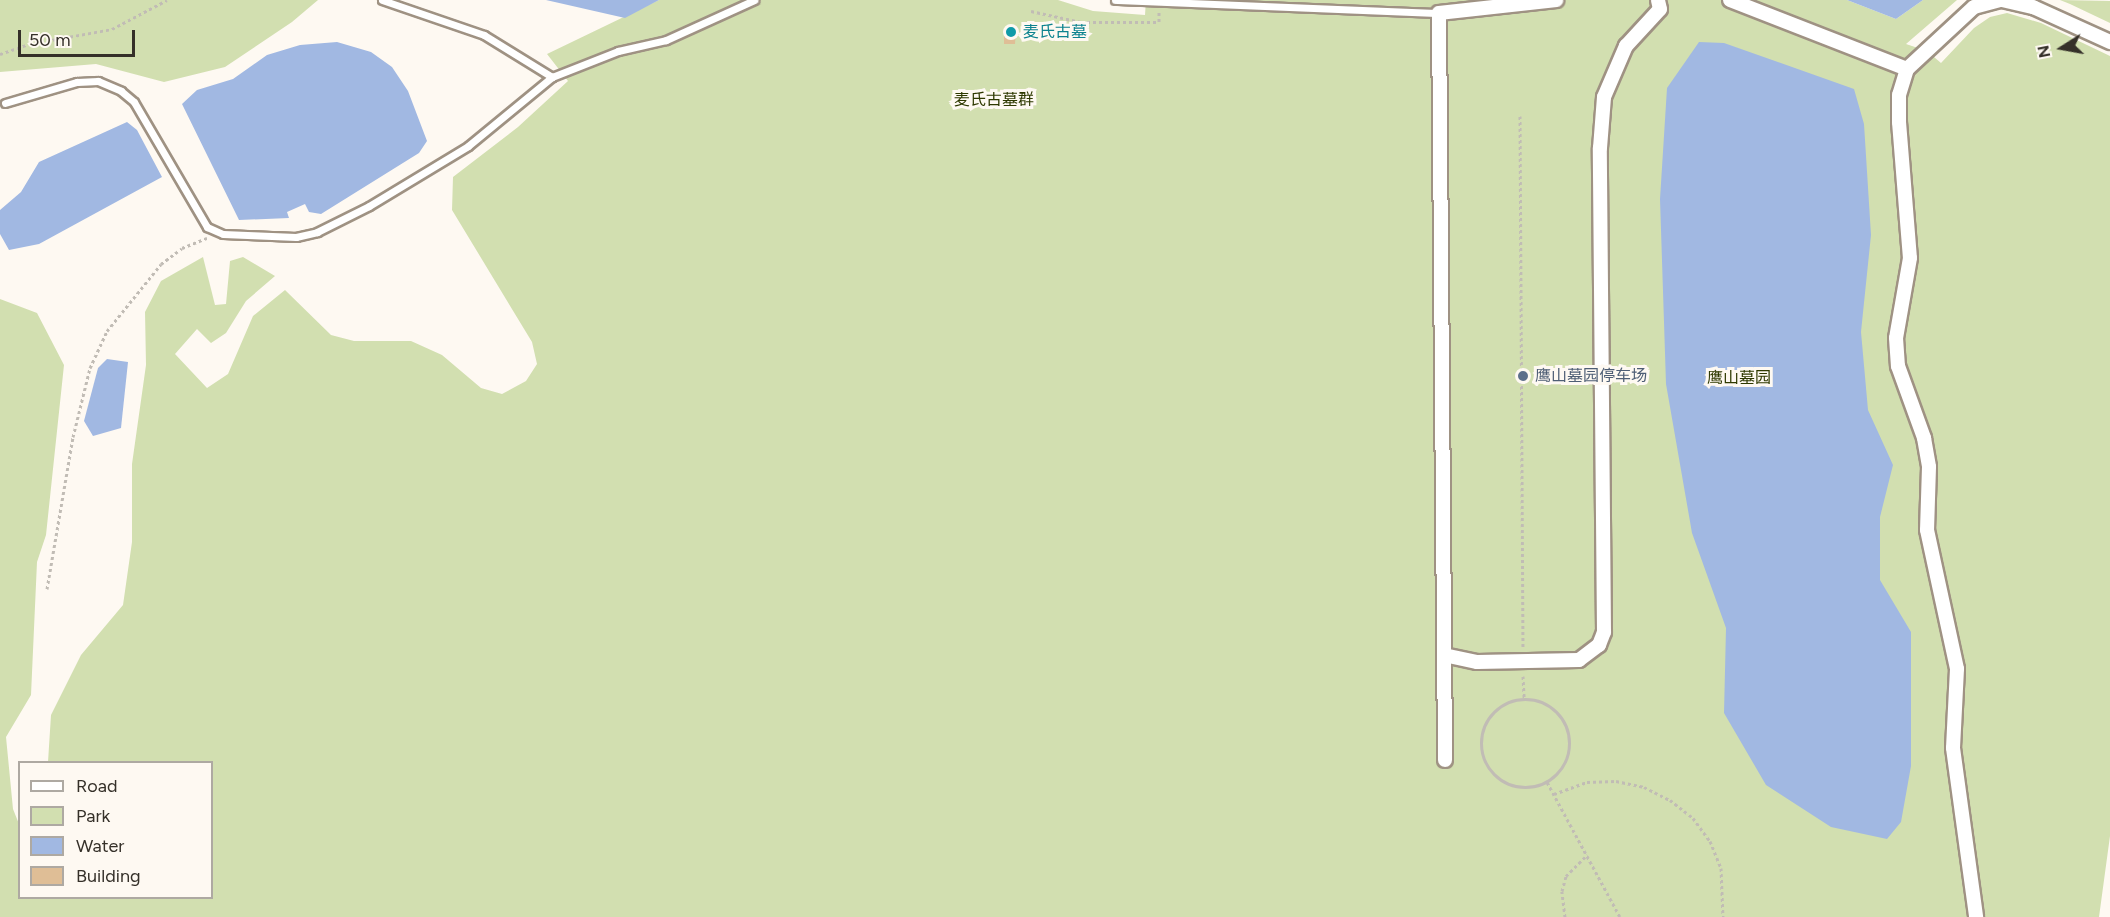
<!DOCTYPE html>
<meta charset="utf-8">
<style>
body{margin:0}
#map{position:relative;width:2110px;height:917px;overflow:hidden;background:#fef9f2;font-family:Figtree,"Noto Sans SC",sans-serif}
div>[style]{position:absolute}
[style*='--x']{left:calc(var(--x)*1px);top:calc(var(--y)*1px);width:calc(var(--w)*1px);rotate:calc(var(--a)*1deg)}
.green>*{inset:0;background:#d2dfb0}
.water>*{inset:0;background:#a1b8e2}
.building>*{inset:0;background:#dfbe96}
.path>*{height:3px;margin-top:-1.5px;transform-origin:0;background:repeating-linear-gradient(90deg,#c1bcb5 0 3px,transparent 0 6px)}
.path>.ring{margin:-1.5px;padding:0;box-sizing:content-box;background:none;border:3px solid #c1bcb5;border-radius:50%}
.roads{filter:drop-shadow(2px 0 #9f9283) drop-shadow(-2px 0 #9f9283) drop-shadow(0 2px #9f9283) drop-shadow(0 -2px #9f9283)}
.service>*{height:7px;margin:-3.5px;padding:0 3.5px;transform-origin:3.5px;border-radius:3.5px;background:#fff}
.minor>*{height:14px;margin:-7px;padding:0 7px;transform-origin:7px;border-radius:7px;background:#fff}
.dots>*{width:16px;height:16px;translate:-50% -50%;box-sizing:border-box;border:3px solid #fef9f2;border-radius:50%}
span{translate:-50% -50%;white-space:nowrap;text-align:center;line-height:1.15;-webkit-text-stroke:6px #fef9f2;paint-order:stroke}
.culture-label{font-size:16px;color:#0d838f}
.left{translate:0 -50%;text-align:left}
.park-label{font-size:16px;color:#2e3900}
.service-label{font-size:16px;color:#4e5e75}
.legend{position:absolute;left:18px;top:761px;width:195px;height:138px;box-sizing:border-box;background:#fef9f2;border:2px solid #aea9a2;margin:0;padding:8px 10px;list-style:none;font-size:18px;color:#353029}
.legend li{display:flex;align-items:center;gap:12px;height:30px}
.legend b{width:30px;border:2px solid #aea9a2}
.north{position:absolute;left:2032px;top:18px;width:60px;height:60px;-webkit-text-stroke:4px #fef9f2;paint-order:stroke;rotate:259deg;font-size:16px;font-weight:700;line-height:24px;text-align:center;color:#353029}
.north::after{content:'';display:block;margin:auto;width:21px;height:27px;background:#353029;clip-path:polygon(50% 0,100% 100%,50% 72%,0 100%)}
.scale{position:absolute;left:18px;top:30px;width:117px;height:27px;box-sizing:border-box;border:3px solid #353029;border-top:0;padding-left:8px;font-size:18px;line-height:21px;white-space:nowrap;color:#353029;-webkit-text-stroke:4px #fef9f2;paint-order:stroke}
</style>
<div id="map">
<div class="green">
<div style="clip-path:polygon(0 0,318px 0,292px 22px,225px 67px,164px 82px,96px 64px,0 72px)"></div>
<div style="clip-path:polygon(659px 0,1058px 0,1093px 11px,1145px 15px,1146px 0,1847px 0,1896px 19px,1923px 0,1957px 0,1906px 44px,1927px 51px,1941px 63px,1974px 28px,1990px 17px,2007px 13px,2041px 23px,2110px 56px,2110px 836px,2099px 917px,0 917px,0 299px,37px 313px,64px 365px,46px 535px,37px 562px,31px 695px,6px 737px,13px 809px,19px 824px,20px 898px,212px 898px,212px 762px,48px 762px,51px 715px,81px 655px,123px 605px,132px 542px,132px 464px,146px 365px,145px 312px,161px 281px,203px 257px,215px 305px,226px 304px,230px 261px,243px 257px,275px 276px,246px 301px,226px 333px,211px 343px,197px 329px,175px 354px,207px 388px,228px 374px,253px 316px,285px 290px,331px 335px,354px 341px,411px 341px,442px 355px,481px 388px,502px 394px,526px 381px,537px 364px,532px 342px,452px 210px,453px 177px,518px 127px,568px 81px,547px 54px)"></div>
<div style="clip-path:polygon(2060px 0,2110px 1px,2110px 23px,2070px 4px)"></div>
</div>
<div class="water">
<div style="clip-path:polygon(546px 0,659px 0,625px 18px)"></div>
<div style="clip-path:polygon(1847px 0,1923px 0,1896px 19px)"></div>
<div style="clip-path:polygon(337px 42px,371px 52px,392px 67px,408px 91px,427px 141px,419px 153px,321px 214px,309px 212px,305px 204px,287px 212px,289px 218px,239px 220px,182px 104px,197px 90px,233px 79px,267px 55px,300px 45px)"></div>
<div style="clip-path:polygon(1699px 42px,1724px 43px,1854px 89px,1864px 124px,1871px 235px,1861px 332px,1868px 410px,1893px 465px,1880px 517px,1880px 580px,1911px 632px,1911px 766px,1901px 822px,1887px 839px,1831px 827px,1766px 785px,1724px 713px,1726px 628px,1692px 533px,1666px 384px,1660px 199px,1667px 88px)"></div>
<div style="clip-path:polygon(127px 122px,137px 130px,162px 177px,39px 244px,9px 250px,0 234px,0 210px,21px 192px,39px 162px)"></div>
<div style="clip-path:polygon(107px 359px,128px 362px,121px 428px,93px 436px,84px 421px,98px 368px)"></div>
</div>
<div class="building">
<div style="clip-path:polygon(1004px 29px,1016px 30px,1015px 44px,1004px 44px)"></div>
</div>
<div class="path">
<div style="--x:1031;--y:11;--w:51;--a:12.4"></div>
<div style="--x:1081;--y:22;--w:78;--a:0"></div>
<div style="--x:1159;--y:22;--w:11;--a:-90"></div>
<div style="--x:0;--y:54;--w:31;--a:-19"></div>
<div style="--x:29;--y:44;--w:84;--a:-10.2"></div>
<div style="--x:112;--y:29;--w:62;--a:-27.8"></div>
<div style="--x:1520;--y:116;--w:532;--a:89.68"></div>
<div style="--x:47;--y:589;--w:154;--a:-80.3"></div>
<div style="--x:73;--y:437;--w:71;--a:-76.2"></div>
<div style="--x:90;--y:368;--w:41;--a:-65.3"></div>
<div style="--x:107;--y:331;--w:86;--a:-51.1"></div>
<div style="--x:161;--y:264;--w:26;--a:-37"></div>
<div style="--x:182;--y:248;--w:27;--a:-22"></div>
<div style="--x:1523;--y:676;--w:22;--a:87"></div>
<div class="ring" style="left:1481px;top:699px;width:85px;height:85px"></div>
<div style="--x:1547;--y:782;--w:153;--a:61.6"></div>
<div style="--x:1554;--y:794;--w:35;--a:-20"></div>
<div style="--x:1587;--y:782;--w:29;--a:-2"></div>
<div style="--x:1616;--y:781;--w:29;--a:12"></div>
<div style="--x:1644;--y:787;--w:29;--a:27"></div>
<div style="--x:1670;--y:800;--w:29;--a:38"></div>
<div style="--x:1693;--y:818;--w:29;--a:54"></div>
<div style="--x:1710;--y:841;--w:29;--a:68"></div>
<div style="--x:1721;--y:868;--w:49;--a:87.7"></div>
<div style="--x:1565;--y:917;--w:26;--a:-97"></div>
<div style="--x:1562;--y:891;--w:16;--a:-75"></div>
<div style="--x:1566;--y:876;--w:30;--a:-45"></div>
</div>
<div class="roads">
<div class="service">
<div style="--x:382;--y:0;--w:108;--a:18.9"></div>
<div style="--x:484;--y:35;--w:80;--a:31.7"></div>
<div style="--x:1115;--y:0;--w:324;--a:2.3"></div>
<div style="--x:5;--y:103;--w:75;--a:-16.3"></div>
<div style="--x:77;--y:82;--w:21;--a:-3"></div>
<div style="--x:98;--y:81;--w:25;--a:23"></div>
<div style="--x:121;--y:91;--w:17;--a:40"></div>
<div style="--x:134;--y:102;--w:145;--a:59.7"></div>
<div style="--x:207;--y:227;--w:17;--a:24"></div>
<div style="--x:223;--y:234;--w:73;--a:2.4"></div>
<div style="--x:296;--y:237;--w:22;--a:-13"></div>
<div style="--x:317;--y:232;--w:58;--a:-26.6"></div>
<div style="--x:369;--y:206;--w:116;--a:-31.2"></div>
<div style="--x:468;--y:146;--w:109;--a:-39.4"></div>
<div style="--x:552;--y:77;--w:71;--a:-21.5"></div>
<div style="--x:618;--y:51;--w:49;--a:-12.9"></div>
<div style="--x:666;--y:40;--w:97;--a:-24.4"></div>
</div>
<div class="minor">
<div style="--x:1730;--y:0;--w:190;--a:21.3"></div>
<div style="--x:1907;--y:69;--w:91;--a:-42.8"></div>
<div style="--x:1974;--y:7;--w:28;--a:-15"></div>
<div style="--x:2002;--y:0;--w:32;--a:13"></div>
<div style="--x:2033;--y:7;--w:85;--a:24.4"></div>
<div style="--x:1907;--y:69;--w:27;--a:107"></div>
<div style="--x:1899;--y:95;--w:27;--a:90"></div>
<div style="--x:1899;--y:122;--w:136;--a:85.4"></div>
<div style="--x:1910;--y:258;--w:81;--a:99.9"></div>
<div style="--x:1896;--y:338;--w:28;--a:86"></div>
<div style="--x:1898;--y:366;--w:77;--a:70.1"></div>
<div style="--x:1924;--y:438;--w:29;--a:80"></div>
<div style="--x:1929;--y:467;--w:63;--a:91.8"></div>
<div style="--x:1927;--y:530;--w:142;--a:77.8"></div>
<div style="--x:1957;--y:669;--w:79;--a:92.9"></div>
<div style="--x:1953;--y:748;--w:171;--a:82.2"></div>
<div style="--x:1444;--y:655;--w:34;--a:12"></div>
<div style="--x:1477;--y:662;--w:102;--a:-1.1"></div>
<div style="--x:1579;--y:660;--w:25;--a:-37"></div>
<div style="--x:1599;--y:645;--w:14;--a:-69"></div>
<div style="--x:1604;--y:632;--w:484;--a:-90.5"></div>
<div style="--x:1600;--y:148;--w:51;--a:-85.5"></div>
<div style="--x:1604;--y:97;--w:56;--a:-66.7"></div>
<div style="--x:1626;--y:46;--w:50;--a:-47.4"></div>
<div style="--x:1660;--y:9;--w:9;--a:-103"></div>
<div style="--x:1445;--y:760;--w:747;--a:-90.46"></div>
<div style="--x:1439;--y:13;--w:118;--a:-6.3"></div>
</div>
</div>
<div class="dots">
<div style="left:1011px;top:32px;background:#0f9aa8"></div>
<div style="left:1523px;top:376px;background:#5c6f8a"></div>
</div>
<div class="culture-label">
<span class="left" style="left:1023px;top:32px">麦氏古墓</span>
</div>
<div class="park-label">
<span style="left:994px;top:100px">麦氏古墓群</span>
<span style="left:1739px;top:378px">鹰山墓园</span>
</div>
<div class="service-label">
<span class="left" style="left:1535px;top:376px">鹰山墓园停车场</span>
</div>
<ul class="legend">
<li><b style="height:8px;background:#fff"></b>Road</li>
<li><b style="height:16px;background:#d2dfb0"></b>Park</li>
<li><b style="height:16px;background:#a1b8e2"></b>Water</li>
<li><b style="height:16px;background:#dfbe96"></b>Building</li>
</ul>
<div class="north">N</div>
<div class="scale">50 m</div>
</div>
